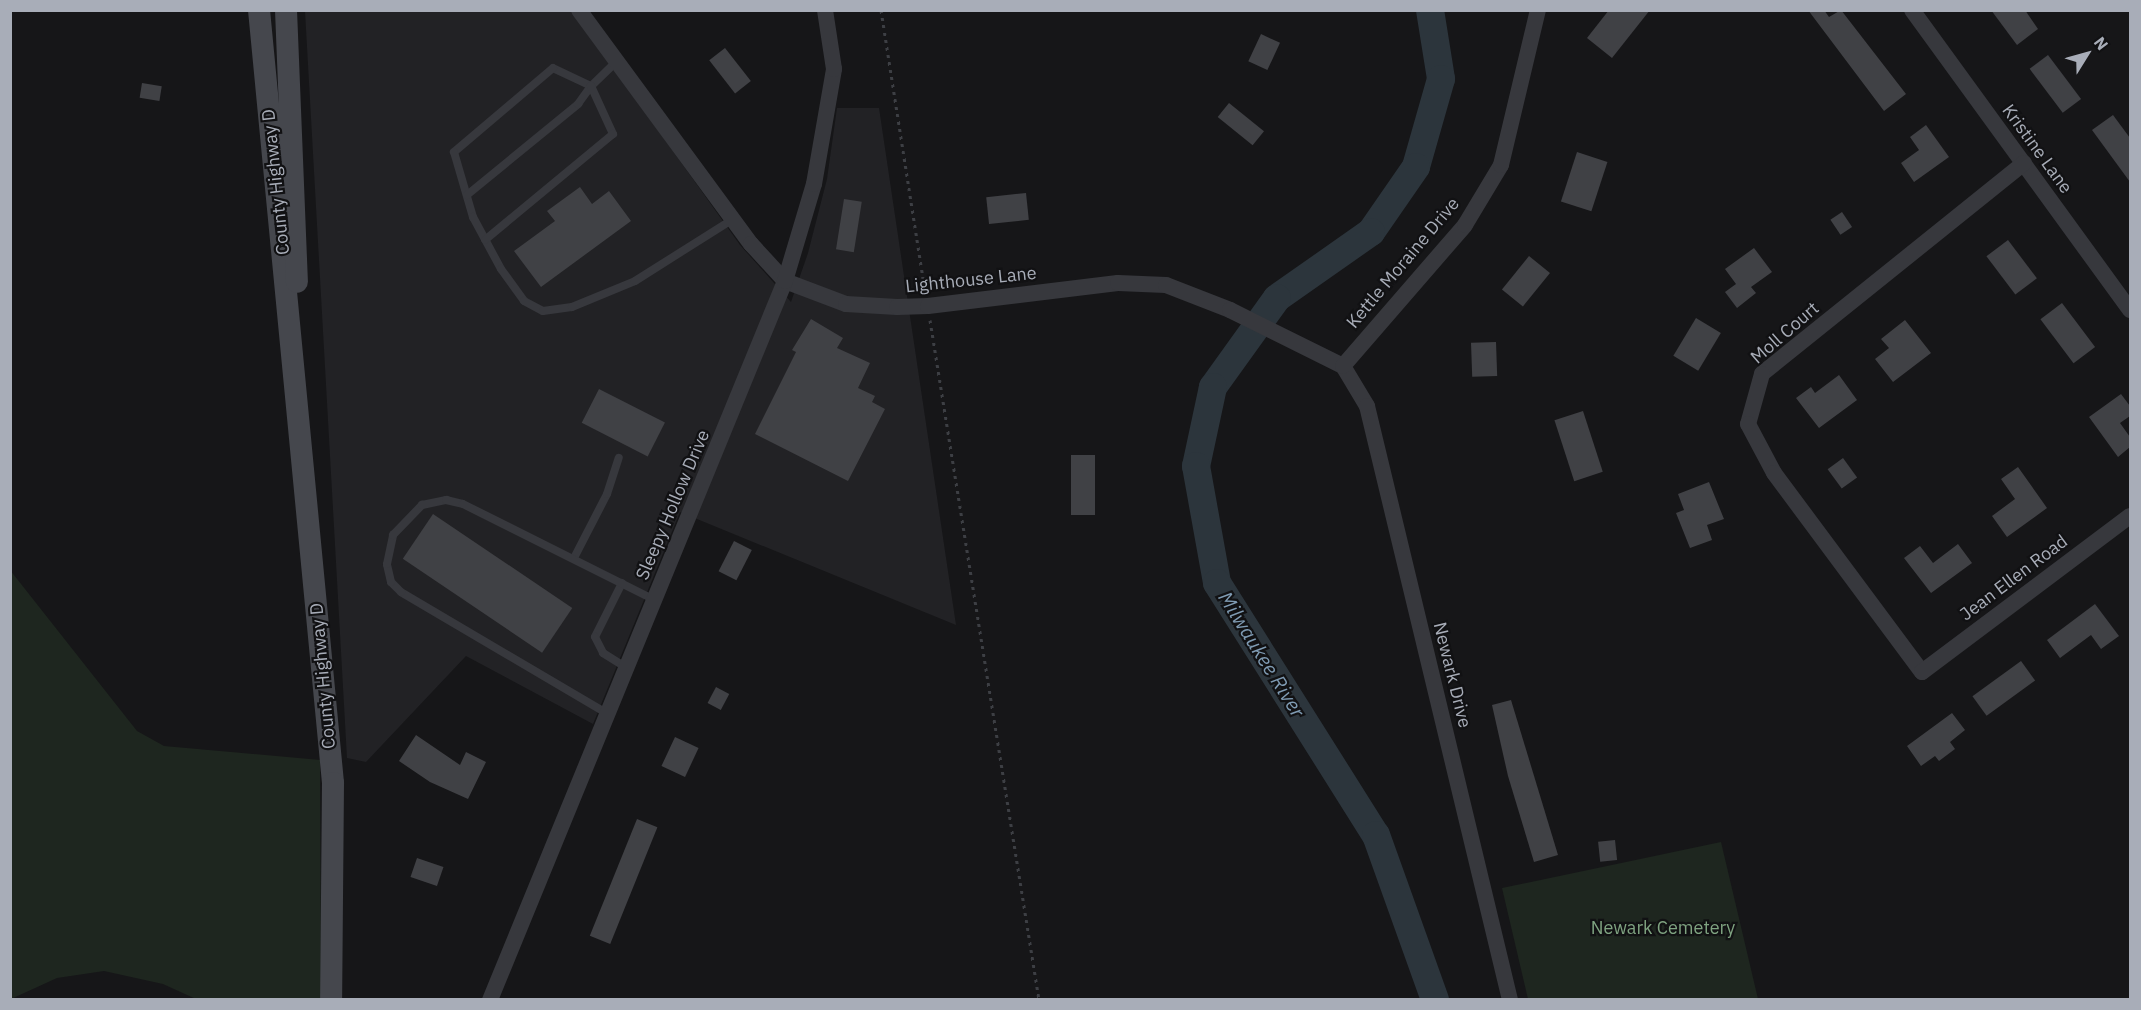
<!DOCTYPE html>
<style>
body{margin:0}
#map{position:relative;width:2141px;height:1010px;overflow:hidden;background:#161618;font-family:"IBM Plex Sans",sans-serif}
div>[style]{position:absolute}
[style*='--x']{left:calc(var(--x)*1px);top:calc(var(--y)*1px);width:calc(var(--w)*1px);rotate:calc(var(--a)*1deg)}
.built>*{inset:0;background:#222225}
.green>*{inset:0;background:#1e261f}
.river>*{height:28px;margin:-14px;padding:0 14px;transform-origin:14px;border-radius:14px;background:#2c353c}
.building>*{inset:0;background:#404145;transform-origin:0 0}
.path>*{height:3px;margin-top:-1.5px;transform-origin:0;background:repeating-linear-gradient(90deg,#3d3f44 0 3px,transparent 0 7.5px)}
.service>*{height:8px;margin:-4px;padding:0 4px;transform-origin:4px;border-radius:4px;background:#37383d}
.minor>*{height:16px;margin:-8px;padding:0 8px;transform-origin:8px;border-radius:8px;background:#37383d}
.secondary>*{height:22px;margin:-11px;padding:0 11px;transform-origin:11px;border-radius:11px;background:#45474d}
span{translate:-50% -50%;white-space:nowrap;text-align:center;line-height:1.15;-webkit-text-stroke:4.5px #111113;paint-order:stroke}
.street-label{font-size:18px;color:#a8adb8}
.park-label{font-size:18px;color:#7fa381}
.water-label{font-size:20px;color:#7f9bb3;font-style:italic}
.frame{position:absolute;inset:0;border:12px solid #a8adb8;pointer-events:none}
.north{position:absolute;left:2057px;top:24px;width:60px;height:60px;-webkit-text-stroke:4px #111113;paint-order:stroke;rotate:53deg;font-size:16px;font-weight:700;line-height:24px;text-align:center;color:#a8adb8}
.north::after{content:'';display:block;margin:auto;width:21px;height:27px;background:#a8adb8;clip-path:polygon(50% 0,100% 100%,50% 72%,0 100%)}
</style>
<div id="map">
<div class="built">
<div style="clip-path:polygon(305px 11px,573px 11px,740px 245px,791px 302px,808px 253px,827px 179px,837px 108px,879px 108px,956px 625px,680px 512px,593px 724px,466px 656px,366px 762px,347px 758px)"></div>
</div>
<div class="green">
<div style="clip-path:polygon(10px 570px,137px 731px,164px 746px,320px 760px,321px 999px,196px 999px,163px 984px,104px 971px,57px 978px,11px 999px)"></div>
<div style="clip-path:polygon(1721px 842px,1758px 999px,1528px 999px,1502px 888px)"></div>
</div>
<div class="river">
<div style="--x:1430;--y:10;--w:70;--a:80.9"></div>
<div style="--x:1441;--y:79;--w:91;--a:105.9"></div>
<div style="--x:1416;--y:167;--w:79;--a:124.7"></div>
<div style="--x:1371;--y:232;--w:115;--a:144.9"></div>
<div style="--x:1277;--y:298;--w:110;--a:125.7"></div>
<div style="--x:1213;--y:387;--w:81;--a:102.1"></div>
<div style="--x:1196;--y:466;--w:119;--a:79.8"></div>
<div style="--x:1217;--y:583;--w:298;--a:57.8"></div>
<div style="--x:1376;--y:835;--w:175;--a:70.3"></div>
</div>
<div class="building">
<div style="clip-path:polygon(1609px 10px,1650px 10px,1612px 58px,1587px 38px)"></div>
<div style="clip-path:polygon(1808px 10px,1824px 10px,1829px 17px,1841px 10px,1906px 94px,1884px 111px)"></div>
<div style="clip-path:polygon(1991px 10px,2025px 10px,2038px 29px,2017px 45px)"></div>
<div style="left:1261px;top:34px;width:21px;height:30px;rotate:25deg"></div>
<div style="left:725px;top:48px;width:42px;height:20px;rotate:52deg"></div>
<div style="left:2048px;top:55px;width:55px;height:23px;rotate:53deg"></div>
<div style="left:142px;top:83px;width:20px;height:15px;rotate:9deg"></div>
<div style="left:1229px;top:103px;width:45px;height:18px;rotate:39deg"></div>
<div style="clip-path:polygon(2113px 115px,2130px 138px,2130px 182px,2092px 130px)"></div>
<div style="clip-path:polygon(1926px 125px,1949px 157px,1914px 182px,1901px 163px,1919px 150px,1910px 137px)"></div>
<div style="left:1577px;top:152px;width:32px;height:52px;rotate:18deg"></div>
<div style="clip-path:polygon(580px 187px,592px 204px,609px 191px,631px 221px,541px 287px,514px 251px,555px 221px,547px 211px)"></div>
<div style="left:1026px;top:193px;width:27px;height:40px;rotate:84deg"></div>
<div style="left:844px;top:199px;width:18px;height:51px;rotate:9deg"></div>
<div style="left:1842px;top:212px;width:18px;height:14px;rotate:56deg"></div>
<div style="left:2008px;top:240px;width:48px;height:27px;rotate:53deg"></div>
<div style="clip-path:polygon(1754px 248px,1772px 272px,1751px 287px,1756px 293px,1737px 308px,1725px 292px,1736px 284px,1725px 269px)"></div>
<div style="left:1529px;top:256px;width:27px;height:43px;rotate:39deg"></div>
<div style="left:2062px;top:303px;width:55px;height:27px;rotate:53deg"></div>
<div style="left:1696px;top:318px;width:29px;height:44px;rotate:31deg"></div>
<div style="clip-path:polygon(811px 319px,843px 338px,837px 348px,870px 363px,858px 388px,875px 396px,872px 402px,885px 409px,848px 481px,755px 434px,796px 352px,792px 350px)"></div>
<div style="clip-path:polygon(1905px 320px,1931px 353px,1893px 382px,1875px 359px,1889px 348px,1881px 339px)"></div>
<div style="left:1496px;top:342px;width:34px;height:25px;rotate:88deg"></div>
<div style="clip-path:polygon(1839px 375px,1857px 400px,1819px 428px,1796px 398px,1811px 387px,1815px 393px)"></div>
<div style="left:599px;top:389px;width:74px;height:38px;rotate:27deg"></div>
<div style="clip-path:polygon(2121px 394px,2130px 406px,2130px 416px,2120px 423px,2130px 437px,2130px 447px,2118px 457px,2089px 417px)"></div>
<div style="left:1583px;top:411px;width:64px;height:30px;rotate:72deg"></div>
<div style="left:1071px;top:455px;width:24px;height:60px"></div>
<div style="left:1843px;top:458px;width:24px;height:19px;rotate:54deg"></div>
<div style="clip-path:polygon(2018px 467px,2047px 508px,2007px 537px,1992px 516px,2015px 499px,2001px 479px)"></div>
<div style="clip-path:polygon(1709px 482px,1724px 519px,1707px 525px,1712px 540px,1690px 548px,1676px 513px,1684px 510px,1678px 494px)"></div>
<div style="left:433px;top:514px;width:168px;height:54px;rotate:34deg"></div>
<div style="left:734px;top:541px;width:20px;height:34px;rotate:27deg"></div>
<div style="clip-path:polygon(1958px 544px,1972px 563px,1931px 593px,1904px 558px,1920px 546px,1933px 563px)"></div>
<div style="clip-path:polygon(2095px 604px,2119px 636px,2101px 649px,2091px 635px,2060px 658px,2047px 640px)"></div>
<div style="left:2021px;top:661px;width:24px;height:60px;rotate:54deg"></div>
<div style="left:716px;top:687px;width:15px;height:18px;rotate:28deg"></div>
<div style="clip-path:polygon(1511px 700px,1558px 855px,1534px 862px,1508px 776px,1492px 705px)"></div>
<div style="clip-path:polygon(1952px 713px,1965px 730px,1950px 742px,1955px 749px,1939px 761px,1935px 756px,1921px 766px,1907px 746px)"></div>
<div style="clip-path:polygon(416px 735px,460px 765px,466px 752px,486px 762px,468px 799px,430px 782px,399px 761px)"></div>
<div style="left:675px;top:737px;width:26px;height:32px;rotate:25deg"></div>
<div style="left:637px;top:819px;width:22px;height:126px;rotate:22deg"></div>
<div style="left:1615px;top:840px;width:20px;height:17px;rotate:84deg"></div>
<div style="left:417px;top:858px;width:28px;height:20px;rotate:19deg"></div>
</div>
<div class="path">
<div style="--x:881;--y:10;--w:283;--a:81.1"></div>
<div style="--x:930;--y:320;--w:689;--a:80.89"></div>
</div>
<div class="service">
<div style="--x:617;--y:61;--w:36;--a:136"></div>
<div style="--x:591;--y:86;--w:42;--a:-154.7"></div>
<div style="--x:553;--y:68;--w:130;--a:139.7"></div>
<div style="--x:454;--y:152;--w:68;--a:73.7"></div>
<div style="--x:473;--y:217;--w:59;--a:61.7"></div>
<div style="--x:501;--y:269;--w:39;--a:54"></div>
<div style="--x:524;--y:301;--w:21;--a:28"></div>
<div style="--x:543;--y:311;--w:29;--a:-8"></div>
<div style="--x:572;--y:307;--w:68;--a:-22.4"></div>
<div style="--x:635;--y:281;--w:116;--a:-32.3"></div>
<div style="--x:467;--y:195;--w:144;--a:-39.3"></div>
<div style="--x:578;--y:104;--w:22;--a:-54"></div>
<div style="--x:591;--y:86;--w:53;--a:65.4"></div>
<div style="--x:613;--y:134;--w:166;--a:140.4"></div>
<div style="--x:574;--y:558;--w:72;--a:-62.7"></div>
<div style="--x:607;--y:494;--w:38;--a:-72"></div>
<div style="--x:622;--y:583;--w:60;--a:116.6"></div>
<div style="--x:595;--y:637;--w:18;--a:63"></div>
<div style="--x:603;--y:653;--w:28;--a:32"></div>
<div style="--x:608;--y:714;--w:240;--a:-149.5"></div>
<div style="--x:401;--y:592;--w:14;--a:-135"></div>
<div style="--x:391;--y:582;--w:18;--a:-103"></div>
<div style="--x:387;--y:564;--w:30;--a:-78"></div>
<div style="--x:393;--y:535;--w:42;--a:-46"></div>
<div style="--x:422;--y:505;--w:25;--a:-12"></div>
<div style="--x:446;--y:500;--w:17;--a:13"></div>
<div style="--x:463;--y:504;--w:215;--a:26.6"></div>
</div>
<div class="minor">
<div style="--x:579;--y:10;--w:290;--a:53.7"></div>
<div style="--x:751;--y:244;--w:50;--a:47.4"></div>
<div style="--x:785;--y:281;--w:65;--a:20.7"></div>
<div style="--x:846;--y:304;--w:51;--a:3.4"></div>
<div style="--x:897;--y:307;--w:31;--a:-2"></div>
<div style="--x:928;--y:306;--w:191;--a:-6.9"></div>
<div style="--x:1118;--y:283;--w:48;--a:2.4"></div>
<div style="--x:1166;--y:285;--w:69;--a:21.3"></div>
<div style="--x:1230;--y:310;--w:126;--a:26.4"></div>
<div style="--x:1912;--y:10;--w:371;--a:54"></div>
<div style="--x:2024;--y:163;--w:336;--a:141.2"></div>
<div style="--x:1762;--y:374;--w:52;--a:105.6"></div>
<div style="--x:1748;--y:424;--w:55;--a:62"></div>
<div style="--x:1774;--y:473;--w:248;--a:53.4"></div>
<div style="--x:1922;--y:672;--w:260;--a:-36.9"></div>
<div style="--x:1343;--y:366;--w:47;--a:59"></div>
<div style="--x:1367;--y:406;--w:611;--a:76.46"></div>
<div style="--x:1343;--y:366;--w:186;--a:-49.1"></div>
<div style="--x:1465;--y:225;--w:70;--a:-59"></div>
<div style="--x:1501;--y:165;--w:159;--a:-76.6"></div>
<div style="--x:490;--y:1000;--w:777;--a:-67.69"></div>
<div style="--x:785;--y:281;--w:101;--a:-73.4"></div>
<div style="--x:814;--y:184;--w:117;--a:-80.1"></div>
<div style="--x:834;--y:69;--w:60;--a:-98.7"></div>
</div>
<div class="secondary">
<div style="--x:259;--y:10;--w:777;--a:84.53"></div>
<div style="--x:333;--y:783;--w:217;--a:90.5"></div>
<div style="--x:286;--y:10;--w:272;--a:87.7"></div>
</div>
<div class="street-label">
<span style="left:2037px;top:149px;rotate:54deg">Kristine Lane</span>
<span style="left:276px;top:182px;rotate:-96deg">County Highway D</span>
<span style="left:1403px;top:263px;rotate:-50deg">Kettle Moraine Drive</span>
<span style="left:971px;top:280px;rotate:-6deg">Lighthouse Lane</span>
<span style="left:1785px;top:333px;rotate:-41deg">Moll Court</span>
<span style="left:673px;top:505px;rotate:-67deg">Sleepy Hollow Drive</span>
<span style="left:2014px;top:578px;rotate:-37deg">Jean Ellen Road</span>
<span style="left:1452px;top:675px;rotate:76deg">Newark Drive</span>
<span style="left:323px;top:676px;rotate:-95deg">County Highway D</span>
</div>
<div class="park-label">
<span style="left:1663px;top:928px">Newark Cemetery</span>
</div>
<div class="water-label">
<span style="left:1262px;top:654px;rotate:58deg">Milwaukee River</span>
</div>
<div class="frame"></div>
<div class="north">N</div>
</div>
